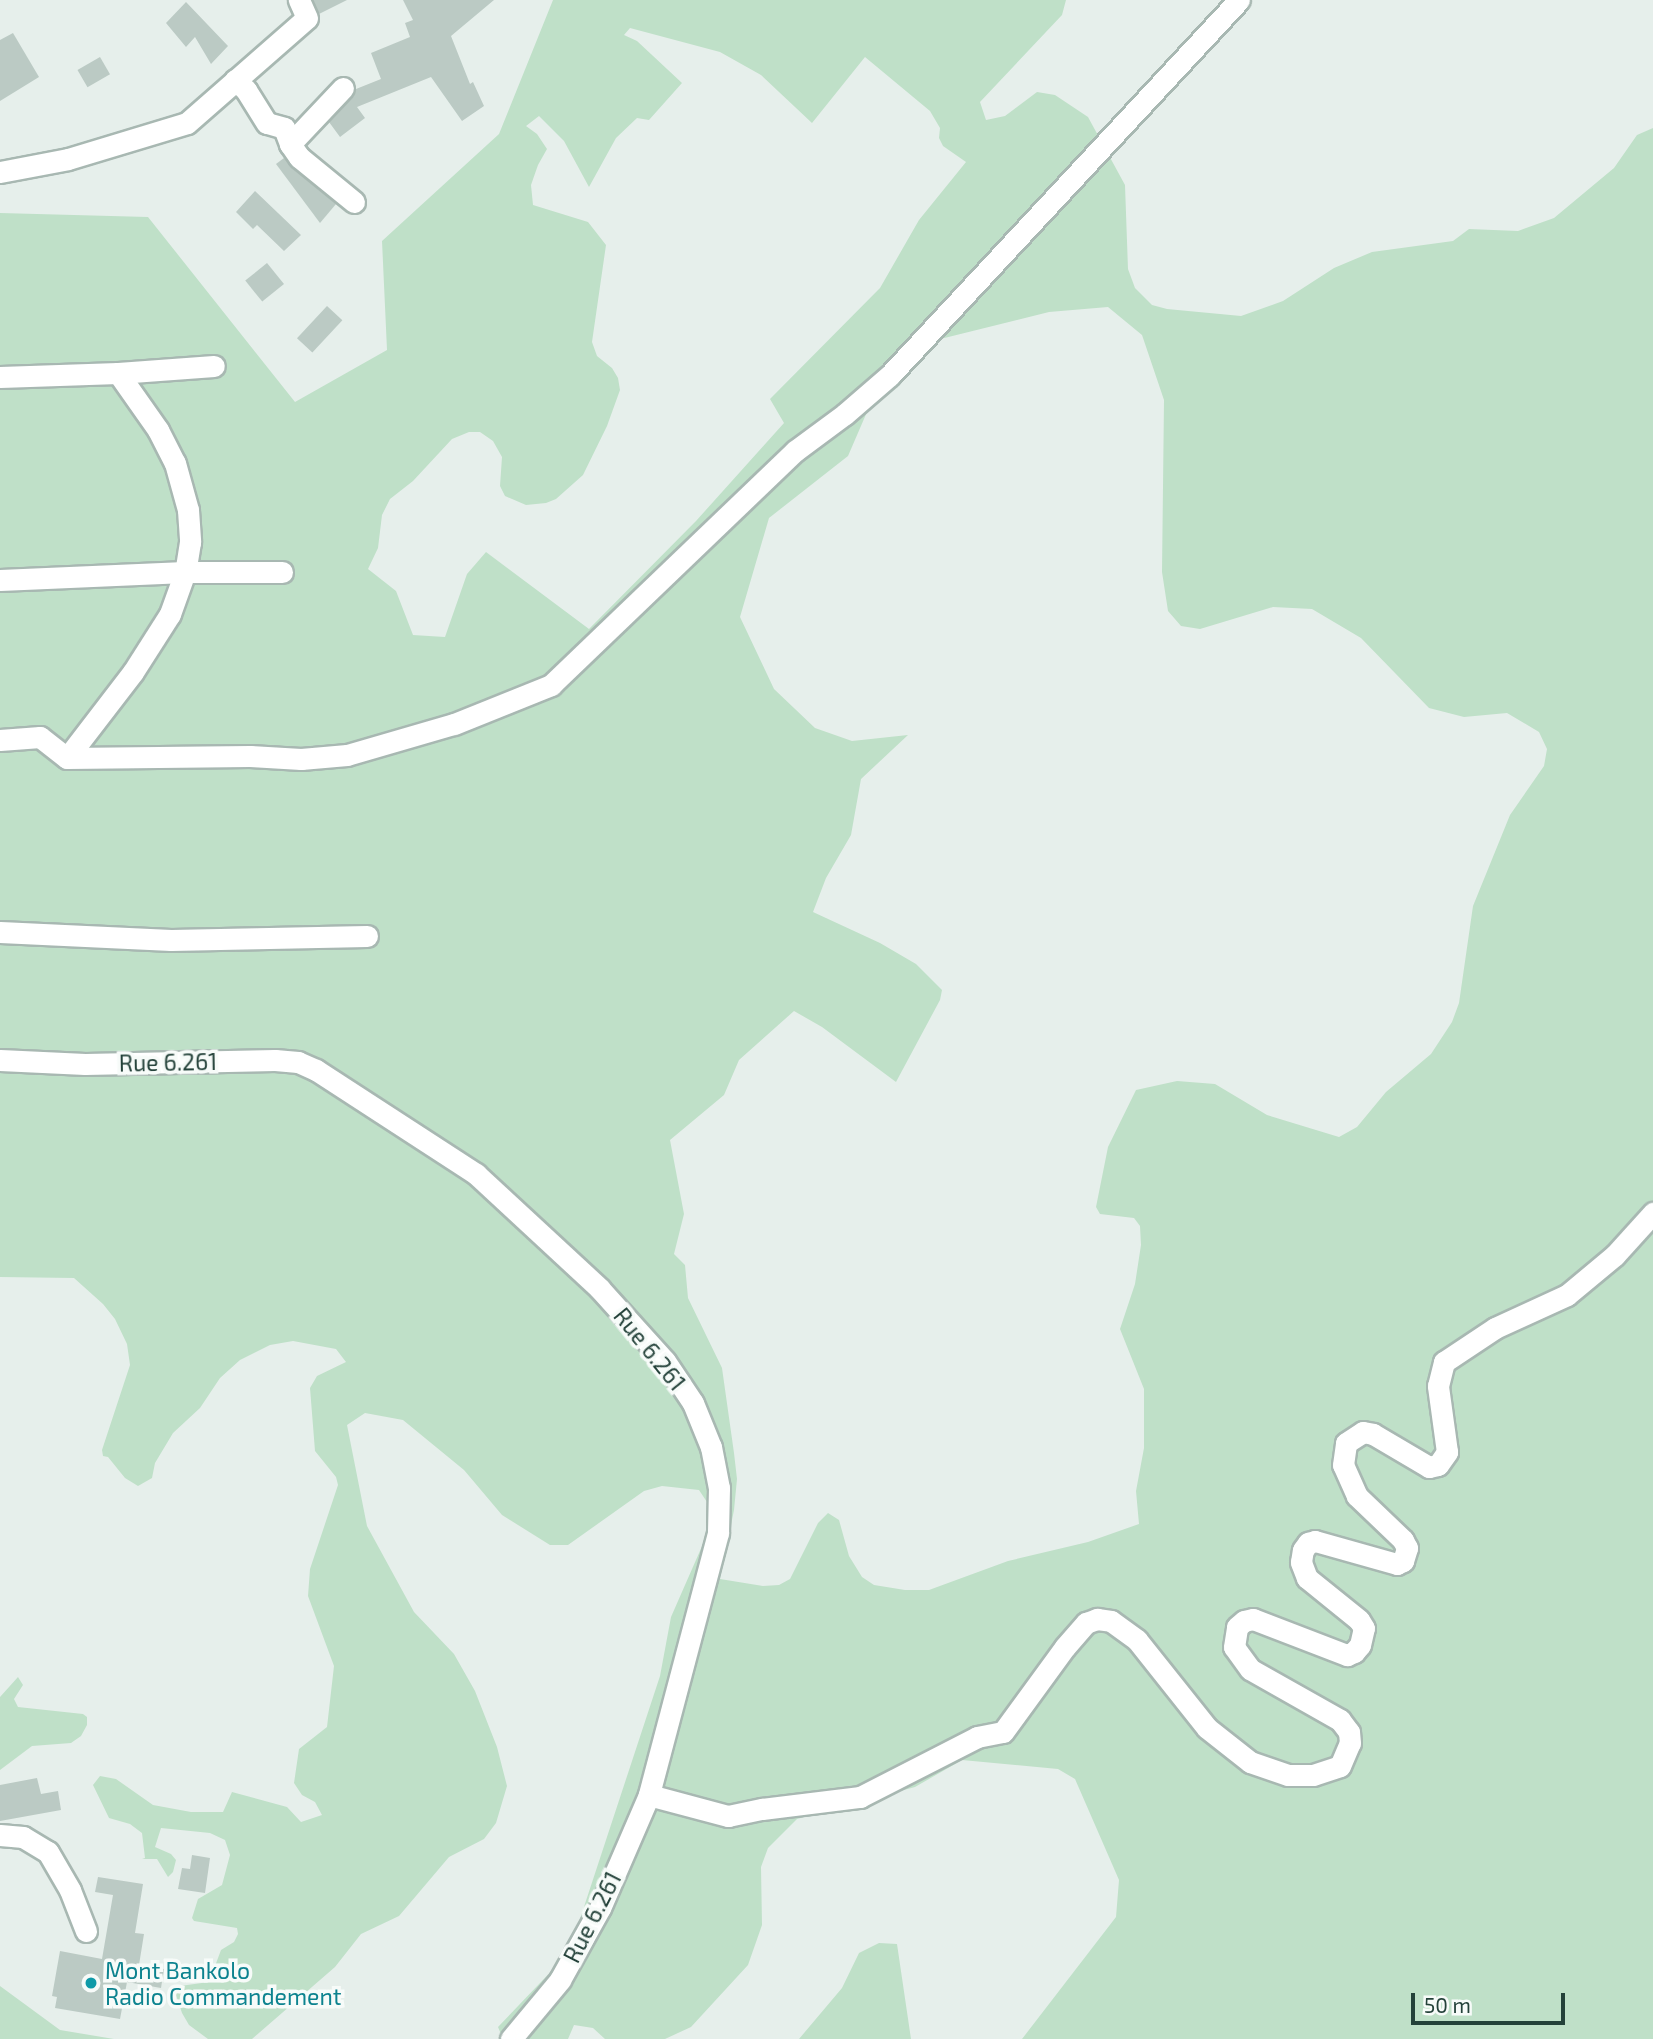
<!DOCTYPE html>
<style>
body{margin:0}
#map{position:relative;width:1653px;height:2039px;overflow:hidden;background:#e6efeb;font-family:"Exo 2",sans-serif}
div>[style]{position:absolute}
[style*='--x']{left:calc(var(--x)*1px);top:calc(var(--y)*1px);width:calc(var(--w)*1px);rotate:calc(var(--a)*1deg)}
.green>*{inset:0;background:#bfe0c8}
.building>*{inset:0;background:#bbcac4;transform-origin:0 0}
.roads{filter:drop-shadow(2px 0 #a8b8b2) drop-shadow(-2px 0 #a8b8b2) drop-shadow(0 2px #a8b8b2) drop-shadow(0 -2px #a8b8b2)}
.minor>*{height:21px;margin:-10.5px;padding:0 10.5px;transform-origin:10.5px;border-radius:10.5px;background:#fff}
.dots>*{width:19px;height:19px;translate:-50% -50%;box-sizing:border-box;border:4px solid #f7fbf9;border-radius:50%}
span{translate:-50% -50%;white-space:nowrap;text-align:center;line-height:1.15;-webkit-text-stroke:7px #f7fbf9;paint-order:stroke}
.street-label{font-size:23px;color:#24423a}
.culture-label{font-size:23px;color:#0d838f}
.left{translate:0 -50%;text-align:left}
.scale{position:absolute;left:1411px;top:1993px;width:154px;height:32px;box-sizing:border-box;border:4px solid #24423a;border-top:0;padding-left:9px;font-size:21px;line-height:24px;white-space:nowrap;color:#24423a;-webkit-text-stroke:5px #f7fbf9;paint-order:stroke}
</style>
<div id="map">
<div class="green">
<div style="clip-path:polygon(evenodd,553px 0,1066px 0,1062px 15px,980px 102px,986px 120px,1005px 116px,1037px 92px,1055px 95px,1088px 117px,1125px 185px,1128px 269px,1135px 288px,1152px 305px,1167px 309px,1241px 316px,1283px 301px,1334px 268px,1372px 252px,1453px 241px,1469px 229px,1518px 231px,1554px 218px,1614px 168px,1637px 135px,1653px 128px,1653px 2039px,1022px 2039px,1116px 1917px,1119px 1880px,1075px 1779px,1058px 1769px,962px 1760px,915px 1787px,797px 1819px,768px 1848px,761px 1867px,762px 1925px,748px 1965px,691px 2027px,665px 2039px,605px 2039px,593px 2028px,574px 2025px,568px 2039px,503px 2039px,498px 2027px,561px 1961px,578px 1925px,660px 1676px,671px 1617px,710px 1528px,711px 1508px,699px 1490px,662px 1486px,644px 1491px,568px 1545px,550px 1545px,502px 1515px,464px 1470px,403px 1420px,365px 1413px,347px 1425px,367px 1526px,414px 1612px,454px 1654px,475px 1691px,497px 1747px,507px 1786px,496px 1823px,484px 1839px,449px 1857px,399px 1916px,361px 1934px,335px 1967px,252px 2039px,208px 2039px,189px 2025px,182px 2013px,176px 1995px,180px 1986px,209px 1982px,221px 1950px,234px 1942px,238px 1934px,237px 1928px,194px 1921px,192px 1918px,198px 1899px,222px 1885px,230px 1855px,225px 1840px,210px 1833px,161px 1828px,155px 1847px,171px 1854px,176px 1860px,173px 1872px,168px 1877px,157px 1859px,142px 1859px,145px 1858px,142px 1833px,130px 1824px,109px 1818px,93px 1785px,100px 1776px,116px 1779px,153px 1805px,191px 1812px,223px 1812px,232px 1792px,287px 1807px,301px 1822px,322px 1815px,315px 1802px,302px 1795px,294px 1783px,299px 1749px,327px 1727px,334px 1666px,308px 1596px,310px 1569px,338px 1485px,336px 1477px,315px 1451px,310px 1388px,317px 1376px,346px 1362px,336px 1349px,293px 1341px,270px 1345px,240px 1360px,220px 1378px,200px 1408px,173px 1433px,155px 1463px,152px 1478px,138px 1486px,125px 1478px,108px 1457px,103px 1456px,102px 1450px,130px 1365px,127px 1344px,115px 1319px,103px 1304px,74px 1278px,0 1277px,0 213px,148px 217px,295px 402px,387px 350px,382px 241px,499px 134px,553px 0,630px 28px,720px 52px,761px 75px,812px 123px,865px 57px,930px 111px,940px 128px,939px 138px,943px 146px,966px 162px,919px 220px,880px 288px,770px 399px,784px 423px,696px 521px,589px 629px,486px 552px,467px 574px,445px 637px,413px 635px,396px 591px,368px 569px,378px 548px,382px 515px,390px 499px,413px 481px,452px 439px,469px 432px,480px 432px,493px 441px,502px 457px,500px 486px,505px 496px,526px 505px,546px 503px,556px 499px,583px 475px,607px 426px,620px 390px,618px 378px,612px 368px,597px 356px,592px 342px,606px 245px,588px 222px,533px 205px,531px 185px,538px 165px,547px 149px,537px 134px,526px 126px,539px 116px,564px 141px,589px 187px,616px 138px,637px 118px,649px 120px,682px 83px,637px 41px,624px 35px,630px 28px,553px 0,1108px 307px,1142px 335px,1164px 400px,1162px 572px,1168px 611px,1181px 626px,1200px 629px,1273px 607px,1312px 609px,1361px 638px,1429px 708px,1464px 717px,1507px 713px,1539px 732px,1547px 749px,1544px 766px,1510px 815px,1473px 906px,1459px 1003px,1452px 1022px,1431px 1054px,1386px 1092px,1357px 1127px,1339px 1137px,1267px 1115px,1215px 1084px,1177px 1081px,1136px 1090px,1108px 1147px,1096px 1207px,1100px 1214px,1134px 1218px,1140px 1226px,1141px 1245px,1135px 1284px,1120px 1329px,1144px 1389px,1144px 1448px,1136px 1491px,1139px 1524px,1088px 1542px,1008px 1561px,929px 1590px,905px 1590px,874px 1585px,862px 1577px,849px 1556px,839px 1520px,828px 1513px,818px 1523px,790px 1579px,779px 1585px,763px 1586px,720px 1579px,734px 1510px,737px 1479px,734px 1453px,722px 1368px,688px 1298px,685px 1265px,674px 1254px,684px 1214px,670px 1140px,724px 1095px,739px 1060px,794px 1011px,822px 1027px,896px 1082px,940px 1000px,942px 990px,916px 964px,880px 943px,813px 912px,826px 878px,851px 835px,861px 779px,908px 735px,852px 741px,815px 728px,774px 689px,740px 617px,769px 518px,848px 456px,889px 361px,904px 348px,1049px 312px,1108px 307px)"></div>
<div style="clip-path:polygon(18px 1677px,23px 1685px,14px 1699px,18px 1707px,83px 1714px,87px 1717px,87px 1725px,81px 1736px,71px 1743px,32px 1746px,0 1770px,0 1697px)"></div>
<div style="clip-path:polygon(879px 1943px,897px 1944px,911px 2039px,799px 2039px,842px 1988px,859px 1953px)"></div>
<div style="clip-path:polygon(0 1986px,60px 2030px,114px 2039px,0 2039px)"></div>
</div>
<div class="building">
<div style="clip-path:polygon(313px 0,347px 0,319px 14px)"></div>
<div style="clip-path:polygon(403px 0,494px 0,451px 36px,470px 84px,473px 82px,484px 106px,462px 121px,431px 77px,357px 107px,365px 118px,340px 137px,329px 122px,353px 97px,356px 89px,381px 79px,371px 53px,410px 37px,405px 23px,413px 20px)"></div>
<div style="clip-path:polygon(186px 2px,228px 46px,211px 64px,195px 37px,186px 47px,166px 23px)"></div>
<div style="clip-path:polygon(13px 33px,39px 77px,0 101px,0 40px)"></div>
<div style="left:100px;top:57px;width:20px;height:26px;rotate:60deg"></div>
<div style="clip-path:polygon(284px 158px,336px 204px,320px 223px,276px 164px)"></div>
<div style="clip-path:polygon(255px 191px,301px 235px,284px 251px,257px 225px,253px 229px,236px 212px)"></div>
<div style="left:267px;top:263px;width:27px;height:28px;rotate:51deg"></div>
<div style="left:327px;top:306px;width:21px;height:44px;rotate:43deg"></div>
<div style="clip-path:polygon(37px 1778px,41px 1794px,58px 1791px,61px 1810px,0 1821px,0 1785px)"></div>
<div style="clip-path:polygon(192px 1855px,210px 1858px,205px 1893px,178px 1889px,182px 1868px,190px 1869px)"></div>
<div style="clip-path:polygon(98px 1877px,143px 1884px,135px 1933px,144px 1934px,139px 1965px,164px 1969px,161px 1988px,127px 1982px,120px 2019px,55px 2008px,57px 1997px,52px 1996px,60px 1951px,102px 1959px,113px 1895px,95px 1892px)"></div>
</div>
<div class="roads">
<div class="minor">
<div style="--x:235;--y:80;--w:15;--a:42"></div>
<div style="--x:246;--y:90;--w:39;--a:58"></div>
<div style="--x:267;--y:123;--w:18;--a:16"></div>
<div style="--x:284;--y:128;--w:17;--a:69"></div>
<div style="--x:290;--y:144;--w:16;--a:55"></div>
<div style="--x:299;--y:157;--w:71;--a:39.3"></div>
<div style="--x:290;--y:144;--w:77;--a:-46.6"></div>
<div style="--x:0;--y:172;--w:69;--a:-10.8"></div>
<div style="--x:68;--y:159;--w:124;--a:-16.8"></div>
<div style="--x:187;--y:123;--w:159;--a:-41.2"></div>
<div style="--x:307;--y:18;--w:20;--a:-114"></div>
<div style="--x:118;--y:373;--w:96;--a:-4.2"></div>
<div style="--x:0;--y:377;--w:118;--a:-1.9"></div>
<div style="--x:118;--y:373;--w:70;--a:54.9"></div>
<div style="--x:158;--y:430;--w:37;--a:63"></div>
<div style="--x:175;--y:463;--w:49;--a:74.5"></div>
<div style="--x:188;--y:510;--w:32;--a:86"></div>
<div style="--x:190;--y:542;--w:30;--a:99"></div>
<div style="--x:185;--y:572;--w:45;--a:109.7"></div>
<div style="--x:170;--y:614;--w:69;--a:122.5"></div>
<div style="--x:133;--y:672;--w:108;--a:127.5"></div>
<div style="--x:0;--y:580;--w:185;--a:-2.5"></div>
<div style="--x:185;--y:572;--w:97;--a:0"></div>
<div style="--x:0;--y:740;--w:40;--a:-4.3"></div>
<div style="--x:40;--y:737;--w:34;--a:38"></div>
<div style="--x:67;--y:758;--w:183;--a:-0.6"></div>
<div style="--x:250;--y:756;--w:51;--a:3.4"></div>
<div style="--x:301;--y:759;--w:46;--a:-5"></div>
<div style="--x:347;--y:755;--w:111;--a:-16.2"></div>
<div style="--x:454;--y:724;--w:105;--a:-21.9"></div>
<div style="--x:551;--y:685;--w:338;--a:-43.8"></div>
<div style="--x:795;--y:451;--w:62;--a:-36.5"></div>
<div style="--x:845;--y:414;--w:60;--a:-40.9"></div>
<div style="--x:890;--y:375;--w:512;--a:-47.06"></div>
<div style="--x:0;--y:932;--w:171;--a:2.7"></div>
<div style="--x:171;--y:940;--w:196;--a:-1.2"></div>
<div style="--x:0;--y:1060;--w:85;--a:2.7"></div>
<div style="--x:85;--y:1064;--w:190;--a:-1.2"></div>
<div style="--x:275;--y:1060;--w:23;--a:5"></div>
<div style="--x:298;--y:1062;--w:20;--a:24"></div>
<div style="--x:316;--y:1070;--w:191;--a:33"></div>
<div style="--x:476;--y:1174;--w:168;--a:42.8"></div>
<div style="--x:599;--y:1288;--w:98;--a:47.9"></div>
<div style="--x:665;--y:1361;--w:50;--a:56.3"></div>
<div style="--x:693;--y:1403;--w:48;--a:67.8"></div>
<div style="--x:711;--y:1447;--w:42;--a:79"></div>
<div style="--x:719;--y:1488;--w:45;--a:91.3"></div>
<div style="--x:718;--y:1533;--w:271;--a:104.8"></div>
<div style="--x:649;--y:1795;--w:123;--a:113.4"></div>
<div style="--x:600;--y:1908;--w:82;--a:119.1"></div>
<div style="--x:560;--y:1980;--w:77;--a:129.7"></div>
<div style="--x:649;--y:1795;--w:82;--a:14.9"></div>
<div style="--x:728;--y:1816;--w:35;--a:-12"></div>
<div style="--x:762;--y:1809;--w:99;--a:-7"></div>
<div style="--x:860;--y:1797;--w:131;--a:-27.1"></div>
<div style="--x:977;--y:1737;--w:26;--a:-11"></div>
<div style="--x:1003;--y:1732;--w:105;--a:-53.9"></div>
<div style="--x:1065;--y:1647;--w:32;--a:-49"></div>
<div style="--x:1086;--y:1623;--w:12;--a:-20"></div>
<div style="--x:1097;--y:1619;--w:14;--a:8"></div>
<div style="--x:1111;--y:1621;--w:32;--a:36"></div>
<div style="--x:1137;--y:1640;--w:112;--a:51.5"></div>
<div style="--x:1207;--y:1728;--w:55;--a:38.3"></div>
<div style="--x:1250;--y:1762;--w:40;--a:18.9"></div>
<div style="--x:1288;--y:1775;--w:25;--a:0"></div>
<div style="--x:1313;--y:1775;--w:28;--a:-18"></div>
<div style="--x:1340;--y:1766;--w:25;--a:-67"></div>
<div style="--x:1350;--y:1743;--w:11;--a:-95"></div>
<div style="--x:1349;--y:1732;--w:15;--a:-127"></div>
<div style="--x:1340;--y:1720;--w:103;--a:-150.5"></div>
<div style="--x:1250;--y:1669;--w:27;--a:-126"></div>
<div style="--x:1234;--y:1647;--w:20;--a:-81"></div>
<div style="--x:1237;--y:1627;--w:9;--a:-41"></div>
<div style="--x:1244;--y:1621;--w:9;--a:-13"></div>
<div style="--x:1253;--y:1619;--w:101;--a:21"></div>
<div style="--x:1347;--y:1655;--w:8;--a:-23"></div>
<div style="--x:1354;--y:1652;--w:9;--a:-49"></div>
<div style="--x:1360;--y:1645;--w:17;--a:-77"></div>
<div style="--x:1364;--y:1628;--w:9;--a:-122"></div>
<div style="--x:1359;--y:1620;--w:67;--a:-141.1"></div>
<div style="--x:1307;--y:1578;--w:17;--a:-111"></div>
<div style="--x:1301;--y:1562;--w:12;--a:-81"></div>
<div style="--x:1303;--y:1550;--w:9;--a:-54"></div>
<div style="--x:1308;--y:1543;--w:7;--a:-16"></div>
<div style="--x:1315;--y:1541;--w:85;--a:15.7"></div>
<div style="--x:1397;--y:1564;--w:7;--a:-27"></div>
<div style="--x:1403;--y:1561;--w:14;--a:-73"></div>
<div style="--x:1407;--y:1548;--w:9;--a:-117"></div>
<div style="--x:1403;--y:1540;--w:64;--a:-136.3"></div>
<div style="--x:1357;--y:1496;--w:34;--a:-114"></div>
<div style="--x:1343;--y:1465;--w:22;--a:-82"></div>
<div style="--x:1346;--y:1443;--w:20;--a:-33"></div>
<div style="--x:1363;--y:1432;--w:10;--a:11"></div>
<div style="--x:1373;--y:1434;--w:65;--a:30.5"></div>
<div style="--x:1429;--y:1467;--w:9;--a:-13"></div>
<div style="--x:1438;--y:1465;--w:16;--a:-55"></div>
<div style="--x:1447;--y:1452;--w:67;--a:-97.8"></div>
<div style="--x:1438;--y:1386;--w:25;--a:-76"></div>
<div style="--x:1444;--y:1362;--w:61;--a:-33.7"></div>
<div style="--x:1495;--y:1328;--w:79;--a:-24.6"></div>
<div style="--x:1567;--y:1295;--w:62;--a:-39.8"></div>
<div style="--x:1615;--y:1255;--w:57;--a:-47.9"></div>
<div style="--x:0;--y:1835;--w:23;--a:5"></div>
<div style="--x:23;--y:1837;--w:29;--a:31"></div>
<div style="--x:48;--y:1852;--w:44;--a:59.9"></div>
<div style="--x:70;--y:1890;--w:44;--a:68.7"></div>
</div>
</div>
<div class="dots">
<div style="left:91px;top:1983px;background:#0f9aa8"></div>
</div>
<div class="street-label">
<span style="left:168px;top:1062px;rotate:-1deg">Rue 6.261</span>
<span style="left:650px;top:1349px;rotate:51deg">Rue 6.261</span>
<span style="left:592px;top:1917px;rotate:-63deg">Rue 6.261</span>
</div>
<div class="culture-label">
<span class="left" style="left:105px;top:1983px">Mont Bankolo<br>Radio Commandement</span>
</div>
<div class="scale">50 m</div>
</div>
